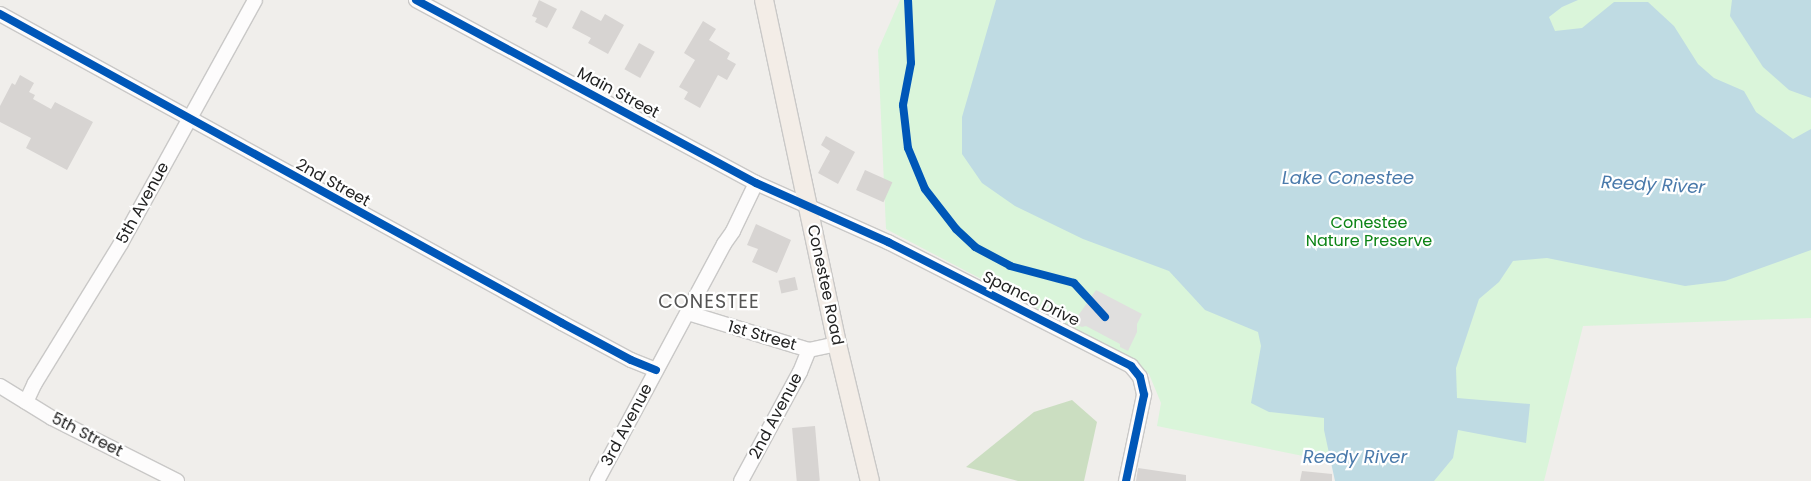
<!DOCTYPE html>
<style>
body{margin:0}
#map{position:relative;width:1811px;height:481px;overflow:hidden;background:#f0eeeb;font-family:Poppins,sans-serif}
div>[style]{position:absolute}
[style*='--x']{left:calc(var(--x)*1px);top:calc(var(--y)*1px);width:calc(var(--w)*1px);rotate:calc(var(--a)*1deg)}
.forest>*{inset:0;background:#cbdec1}
.park>*{inset:0;background:#daf5da}
.parking>*{inset:0;background:#e0dfde}
.water>*{inset:0;background:#bfdbe3}
.building>*{inset:0;background:#d7d4d2;transform-origin:0 0}
.roads{filter:drop-shadow(1px 0 #c9c8c7) drop-shadow(-1px 0 #c9c8c7) drop-shadow(0 1px #c9c8c7) drop-shadow(0 -1px #c9c8c7)}
.minor>*{height:14px;margin:-7px;padding:0 7px;transform-origin:7px;border-radius:7px;background:#fdfcfc}
.major>*{height:18px;margin:-9px;padding:0 9px;transform-origin:9px;border-radius:9px;background:#f3ede7}
.cycleway>*{height:8px;margin:-4px;padding:0 4px;transform-origin:4px;border-radius:4px;background:#0057b8}
span{translate:-50% -50%;white-space:nowrap;text-align:center;line-height:1.15;-webkit-text-stroke:4.5px #fff;paint-order:stroke}
.street-label{font-size:16px;color:#222}
.park-label{font-size:16px;color:#0c8416}
.water-label{font-size:18px;color:#4a7aab;font-style:italic}
.quarter-label{font-size:19px;color:#555;letter-spacing:1px}
</style>
<div id="map">
<div class="forest">
<div style="clip-path:polygon(1072px 400px,1097px 422px,1084px 481px,1018px 481px,966px 467px,1034px 412px)"></div>
</div>
<div class="park">
<div style="clip-path:polygon(900px 0,1811px 0,1811px 318px,1583px 326px,1544px 481px,1340px 481px,1342px 464px,1157px 426px,1161px 403px,1149px 374px,1128px 356px,886px 229px,878px 50px)"></div>
</div>
<div class="parking">
<div style="clip-path:polygon(1096px 290px,1142px 314px,1137px 324px,1137px 332px,1128px 351px,1120px 347px,1120px 344px,1086px 326px,1082px 327px,1073px 323px)"></div>
</div>
<div class="water">
<div style="clip-path:polygon(996px 0,1578px 0,1562px 7px,1549px 17px,1555px 31px,1582px 28px,1614px 2px,1648px 2px,1674px 26px,1698px 64px,1714px 78px,1744px 91px,1756px 112px,1793px 139px,1811px 129px,1811px 250px,1725px 281px,1685px 286px,1547px 258px,1513px 261px,1499px 282px,1479px 299px,1456px 368px,1457px 398px,1530px 404px,1526px 443px,1458px 430px,1453px 458px,1434px 481px,1335px 481px,1324px 430px,1324px 418px,1269px 412px,1251px 403px,1261px 346px,1258px 332px,1205px 310px,1169px 271px,1083px 239px,1015px 206px,982px 183px,962px 154px,962px 117px)"></div>
<div style="clip-path:polygon(1732px 0,1811px 0,1811px 98px,1789px 90px,1763px 67px,1730px 16px)"></div>
</div>
<div class="building">
<div style="clip-path:polygon(539px 0,557px 9px,547px 28px,535px 22px,537px 18px,532px 16px)"></div>
<div style="clip-path:polygon(581px 10px,601px 21px,605px 14px,624px 25px,608px 54px,588px 43px,591px 38px,572px 28px)"></div>
<div style="clip-path:polygon(703px 21px,716px 29px,709px 40px,730px 53px,727px 59px,736px 64px,727px 80px,718px 75px,700px 108px,684px 99px,688px 92px,679px 87px,695px 60px,684px 53px)"></div>
<div style="left:639px;top:43px;width:18px;height:30px;rotate:29deg"></div>
<div style="clip-path:polygon(20px 75px,34px 83px,29px 92px,35px 95px,33px 99px,51px 109px,55px 102px,93px 122px,67px 170px,26px 148px,31px 138px,0 122px,0 106px,12px 83px,15px 85px)"></div>
<div style="clip-path:polygon(826px 136px,855px 152px,838px 184px,818px 173px,830px 151px,821px 145px)"></div>
<div style="left:865px;top:170px;width:30px;height:22px;rotate:24deg"></div>
<div style="clip-path:polygon(756px 224px,791px 240px,777px 273px,752px 262px,758px 249px,747px 245px)"></div>
<div style="left:795px;top:277px;width:13px;height:17px;rotate:77deg"></div>
<div style="left:815px;top:426px;width:55px;height:23px;rotate:85deg"></div>
<div style="clip-path:polygon(1138px 468px,1186px 475px,1186px 481px,1136px 481px)"></div>
<div style="clip-path:polygon(1302px 471px,1332px 474px,1332px 481px,1300px 481px)"></div>
</div>
<div class="roads">
<div class="minor">
<div style="--x:416;--y:0;--w:386;--a:28.3"></div>
<div style="--x:756;--y:183;--w:145;--a:24.1"></div>
<div style="--x:888;--y:242;--w:273;--a:27"></div>
<div style="--x:1131;--y:366;--w:14;--a:51"></div>
<div style="--x:1140;--y:377;--w:18;--a:77"></div>
<div style="--x:1144;--y:395;--w:88;--a:101.8"></div>
<div style="--x:0;--y:14;--w:641;--a:28.8"></div>
<div style="--x:562;--y:323;--w:78;--a:28.2"></div>
<div style="--x:631;--y:360;--w:27;--a:22"></div>
<div style="--x:688;--y:313;--w:127;--a:17"></div>
<div style="--x:809;--y:350;--w:29;--a:-12"></div>
<div style="--x:0;--y:386;--w:61;--a:31.6"></div>
<div style="--x:52;--y:418;--w:140;--a:26.7"></div>
<div style="--x:26;--y:402;--w:21;--a:-65"></div>
<div style="--x:35;--y:383;--w:164;--a:-58.4"></div>
<div style="--x:121;--y:243;--w:277;--a:-61.1"></div>
<div style="--x:597;--y:481;--w:269;--a:-61.8"></div>
<div style="--x:724;--y:244;--w:16;--a:-55"></div>
<div style="--x:733;--y:231;--w:53;--a:-64.4"></div>
<div style="--x:741;--y:481;--w:124;--a:-61.6"></div>
<div style="--x:800;--y:372;--w:24;--a:-68"></div>
</div>
<div class="major">
<div style="--x:764;--y:0;--w:352;--a:78"></div>
<div style="--x:837;--y:344;--w:141;--a:76.5"></div>
</div>
</div>
<div class="cycleway">
<div style="--x:416;--y:0;--w:386;--a:28.3"></div>
<div style="--x:756;--y:183;--w:145;--a:24.1"></div>
<div style="--x:888;--y:242;--w:273;--a:27"></div>
<div style="--x:1131;--y:366;--w:14;--a:51"></div>
<div style="--x:1140;--y:377;--w:18;--a:77"></div>
<div style="--x:1144;--y:395;--w:88;--a:101.8"></div>
<div style="--x:908;--y:0;--w:63;--a:87.3"></div>
<div style="--x:911;--y:63;--w:43;--a:100.8"></div>
<div style="--x:903;--y:105;--w:43;--a:83.4"></div>
<div style="--x:908;--y:148;--w:44;--a:67.5"></div>
<div style="--x:925;--y:189;--w:51;--a:52.2"></div>
<div style="--x:956;--y:229;--w:26;--a:43"></div>
<div style="--x:975;--y:247;--w:40;--a:28"></div>
<div style="--x:1010;--y:266;--w:66;--a:14.9"></div>
<div style="--x:1074;--y:283;--w:46;--a:47.6"></div>
<div style="--x:0;--y:14;--w:641;--a:28.8"></div>
<div style="--x:562;--y:323;--w:78;--a:28.2"></div>
<div style="--x:631;--y:360;--w:27;--a:22"></div>
</div>
<div class="street-label">
<span style="left:618px;top:93px;rotate:28deg">Main Street</span>
<span style="left:333px;top:183px;rotate:29deg">2nd Street</span>
<span style="left:143px;top:203px;rotate:-61deg">5th Avenue</span>
<span style="left:825px;top:285px;rotate:78deg">Conestee Road</span>
<span style="left:1031px;top:299px;rotate:26deg">Spanco Drive</span>
<span style="left:762px;top:336px;rotate:16deg">1st Street</span>
<span style="left:776px;top:416px;rotate:-62deg">2nd Avenue</span>
<span style="left:627px;top:425px;rotate:-62deg">3rd Avenue</span>
<span style="left:87px;top:435px;rotate:27deg">5th Street</span>
</div>
<div class="park-label">
<span style="left:1369px;top:232px">Conestee<br>Nature Preserve</span>
</div>
<div class="water-label">
<span style="left:1348px;top:178px">Lake Conestee</span>
<span style="left:1653px;top:185px;rotate:3deg">Reedy River</span>
<span style="left:1355px;top:457px">Reedy River</span>
</div>
<div class="quarter-label">
<span style="left:709px;top:302px">CONESTEE</span>
</div>
</div>
